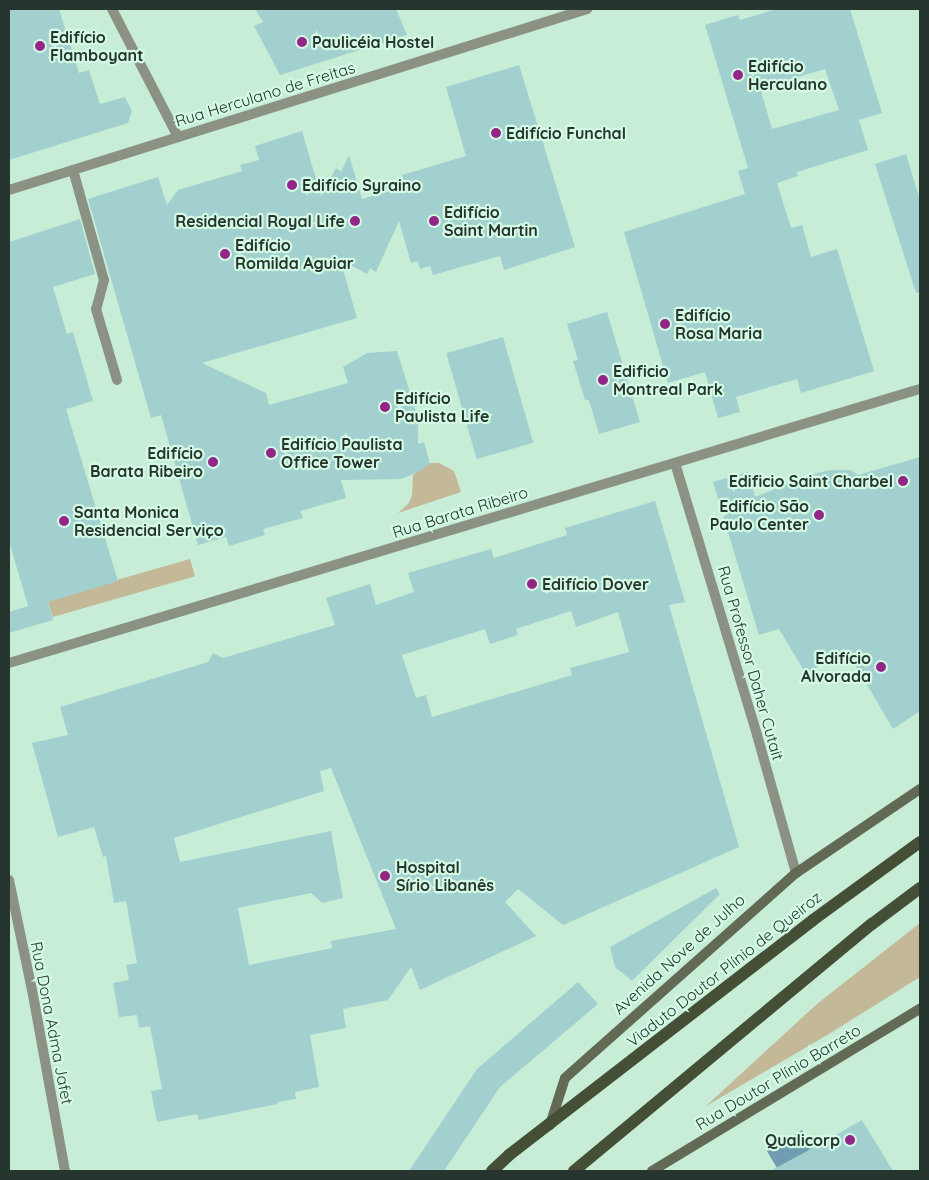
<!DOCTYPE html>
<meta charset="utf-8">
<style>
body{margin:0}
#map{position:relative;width:929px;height:1180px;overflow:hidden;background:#c7edd7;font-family:Quicksand,sans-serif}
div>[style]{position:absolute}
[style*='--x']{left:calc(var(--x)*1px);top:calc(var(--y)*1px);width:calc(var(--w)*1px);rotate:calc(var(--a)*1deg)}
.green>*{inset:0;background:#c3b898;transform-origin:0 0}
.water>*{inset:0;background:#719db2;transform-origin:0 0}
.building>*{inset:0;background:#a1d0cf;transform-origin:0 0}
.street>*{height:10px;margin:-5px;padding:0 5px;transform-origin:5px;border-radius:5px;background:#8b9183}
.secondary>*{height:10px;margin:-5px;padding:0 5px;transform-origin:5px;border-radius:5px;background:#626a56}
.primary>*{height:12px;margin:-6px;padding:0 6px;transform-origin:6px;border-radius:6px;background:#454f36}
.dots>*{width:14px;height:14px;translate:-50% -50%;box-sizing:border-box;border:2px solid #d4fae5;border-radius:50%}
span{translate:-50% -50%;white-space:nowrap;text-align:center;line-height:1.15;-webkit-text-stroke:4.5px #d4fae5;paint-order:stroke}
.poi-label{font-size:16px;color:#26352d;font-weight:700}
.left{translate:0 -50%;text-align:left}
.right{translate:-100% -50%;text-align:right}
.street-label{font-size:16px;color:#26352d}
.frame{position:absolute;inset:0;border:10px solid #26352d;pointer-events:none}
</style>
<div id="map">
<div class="green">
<div style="clip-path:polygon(430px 463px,439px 463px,454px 471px,461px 492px,398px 513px,408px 504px,412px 496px,413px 475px)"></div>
<div style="left:190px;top:559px;width:18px;height:148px;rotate:74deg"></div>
<div style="clip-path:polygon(920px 923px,920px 977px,829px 1034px,706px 1106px,817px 1004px)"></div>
</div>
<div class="water">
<div style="left:802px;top:1130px;width:21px;height:41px;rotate:59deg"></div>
</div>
<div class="building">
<div style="clip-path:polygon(9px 9px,59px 9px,79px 73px,89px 70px,100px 104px,125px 97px,132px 111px,128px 123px,9px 160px)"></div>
<div style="clip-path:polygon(255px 9px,396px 9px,407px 35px,280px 75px,254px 26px,263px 22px)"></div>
<div style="clip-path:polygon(evenodd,776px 9px,850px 9px,882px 113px,859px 120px,868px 150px,797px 172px,798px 176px,777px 183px,791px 228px,802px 225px,811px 257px,837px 249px,874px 371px,801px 393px,797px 379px,736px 397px,740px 412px,718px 418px,705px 372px,668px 383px,624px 232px,745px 194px,738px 171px,748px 168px,705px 25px,738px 15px,740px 20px,776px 9px,825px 69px,839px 110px,772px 129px,760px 88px,825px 69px)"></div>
<div style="clip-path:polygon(519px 65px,575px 247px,504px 270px,500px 256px,433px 275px,430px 266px,420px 269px,418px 261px,411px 263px,399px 221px,376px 272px,370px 268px,367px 274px,340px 259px,357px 318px,202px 363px,266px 393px,269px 405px,348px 383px,343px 367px,367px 353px,397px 351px,418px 418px,418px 444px,424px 442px,430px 464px,418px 472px,401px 479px,341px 480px,346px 498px,300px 511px,303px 518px,263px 529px,265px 535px,229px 546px,226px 537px,198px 545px,161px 415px,151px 418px,88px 199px,158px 177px,167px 205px,178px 190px,242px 171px,240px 165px,259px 160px,255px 146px,302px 131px,321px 196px,336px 168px,341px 172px,349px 155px,362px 199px,405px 186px,402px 175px,466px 156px,446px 87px)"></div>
<div style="clip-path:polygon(906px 154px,920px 200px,920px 292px,916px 293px,875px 164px)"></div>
<div style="clip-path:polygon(80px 219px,95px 274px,53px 287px,67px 334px,73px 332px,93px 401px,66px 409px,118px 581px,48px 602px,53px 620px,9px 633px,9px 612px,28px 606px,9px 541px,9px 242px)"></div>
<div style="clip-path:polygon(607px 312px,640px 422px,599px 434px,589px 400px,585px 400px,573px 361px,578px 360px,567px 324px)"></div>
<div style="left:503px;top:337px;width:110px;height:59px;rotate:74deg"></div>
<div style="clip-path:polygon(920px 457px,920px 711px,893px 729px,846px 649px,806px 674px,779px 629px,759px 635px,713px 482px,748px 472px,755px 497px,809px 475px,831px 470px,851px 470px,858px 475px)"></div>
<div style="clip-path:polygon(evenodd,655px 501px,685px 602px,669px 605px,739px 847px,563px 925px,518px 889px,505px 902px,536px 936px,420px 990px,411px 967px,388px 1000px,343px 1009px,346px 1028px,310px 1035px,319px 1087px,295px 1092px,296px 1099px,277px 1102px,277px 1104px,199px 1120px,197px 1114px,157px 1122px,151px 1091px,162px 1089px,150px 1026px,139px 1028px,137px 1015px,119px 1017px,113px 983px,129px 980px,126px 965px,137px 963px,126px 901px,114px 903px,106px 856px,103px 857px,94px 827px,58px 837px,32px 743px,68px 735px,60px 707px,208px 662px,213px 653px,223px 658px,335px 625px,326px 598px,370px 584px,376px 605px,414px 592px,408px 573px,491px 549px,494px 558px,567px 535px,565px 528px,655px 501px,571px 611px,576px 627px,618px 612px,629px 652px,570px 668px,572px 675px,432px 717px,426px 695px,416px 698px,402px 655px,485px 629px,490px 644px,518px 635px,516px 629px,571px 611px,655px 501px,331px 768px,396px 929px,331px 941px,332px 948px,249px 965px,238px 908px,311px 893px,322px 903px,343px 898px,331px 831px,180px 862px,174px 838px,324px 791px,320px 771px,331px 768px)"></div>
<div style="clip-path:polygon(716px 888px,720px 894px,632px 981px,615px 967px,610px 947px)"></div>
<div style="clip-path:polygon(578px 982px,598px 1004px,500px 1087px,444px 1171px,409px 1171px,477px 1069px)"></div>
<div style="clip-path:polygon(862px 1120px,893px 1171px,770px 1171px,813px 1148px)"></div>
</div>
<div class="street">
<div style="--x:112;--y:9;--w:144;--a:62.7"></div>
<div style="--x:73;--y:170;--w:114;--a:74.3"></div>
<div style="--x:104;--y:280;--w:30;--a:105"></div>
<div style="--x:96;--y:309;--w:74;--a:73.5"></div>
<div style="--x:9;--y:190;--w:606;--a:-17.39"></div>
<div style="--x:675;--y:463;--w:284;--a:73.2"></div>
<div style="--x:757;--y:735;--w:143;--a:74.2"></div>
<div style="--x:9;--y:663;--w:951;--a:-16.74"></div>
<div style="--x:9;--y:880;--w:117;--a:78.2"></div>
<div style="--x:33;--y:995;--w:179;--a:79.7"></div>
</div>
<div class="secondary">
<div style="--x:550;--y:1125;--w:49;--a:-72.3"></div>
<div style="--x:565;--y:1078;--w:309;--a:-41.6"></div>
<div style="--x:796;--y:873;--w:150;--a:-34.1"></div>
<div style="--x:652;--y:1171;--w:313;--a:-31.2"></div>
</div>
<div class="primary">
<div style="--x:492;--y:1171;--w:23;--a:-43"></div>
<div style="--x:509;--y:1155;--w:384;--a:-37.7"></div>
<div style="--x:813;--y:920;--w:132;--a:-36.1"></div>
<div style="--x:574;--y:1171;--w:387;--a:-39.7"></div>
<div style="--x:872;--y:924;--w:60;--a:-36.9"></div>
</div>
<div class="dots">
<div style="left:302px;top:42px;background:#932587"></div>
<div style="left:40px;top:46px;background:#932587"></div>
<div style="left:738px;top:75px;background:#932587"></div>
<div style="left:496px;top:133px;background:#932587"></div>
<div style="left:292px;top:185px;background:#932587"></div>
<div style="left:355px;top:221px;background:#932587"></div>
<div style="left:434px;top:221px;background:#932587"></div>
<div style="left:225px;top:254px;background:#932587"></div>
<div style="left:665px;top:324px;background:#932587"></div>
<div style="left:603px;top:380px;background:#932587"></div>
<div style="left:385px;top:407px;background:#932587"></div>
<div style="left:271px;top:453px;background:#932587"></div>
<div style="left:213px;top:462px;background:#932587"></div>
<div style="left:903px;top:481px;background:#932587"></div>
<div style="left:819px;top:515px;background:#932587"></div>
<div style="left:64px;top:521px;background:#932587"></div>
<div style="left:532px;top:584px;background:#932587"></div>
<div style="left:881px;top:667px;background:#932587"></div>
<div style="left:385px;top:876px;background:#932587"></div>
<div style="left:850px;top:1140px;background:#932587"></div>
</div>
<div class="poi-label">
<span class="left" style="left:50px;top:46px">Edifício<br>Flamboyant</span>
<span class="left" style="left:312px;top:42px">Paulicéia Hostel</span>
<span class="left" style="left:748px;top:75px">Edifício<br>Herculano</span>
<span class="left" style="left:506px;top:133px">Edifício Funchal</span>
<span class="left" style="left:302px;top:185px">Edifício Syraino</span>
<span class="left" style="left:444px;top:221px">Edifício<br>Saint Martin</span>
<span class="right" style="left:345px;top:221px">Residencial Royal Life</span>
<span class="left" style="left:235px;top:254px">Edifício<br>Romilda Aguiar</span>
<span class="left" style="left:675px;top:324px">Edifício<br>Rosa Maria</span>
<span class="left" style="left:613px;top:380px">Edificio<br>Montreal Park</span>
<span class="left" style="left:395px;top:407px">Edifício<br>Paulista Life</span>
<span class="left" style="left:281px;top:453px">Edifício Paulista<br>Office Tower</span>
<span class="right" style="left:203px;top:462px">Edifício<br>Barata Ribeiro</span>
<span class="right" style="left:893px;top:481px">Edificio Saint Charbel</span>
<span class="right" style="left:809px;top:515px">Edifício São<br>Paulo Center</span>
<span class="left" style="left:74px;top:521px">Santa Monica<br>Residencial Serviço</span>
<span class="left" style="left:542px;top:584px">Edifício Dover</span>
<span class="right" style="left:871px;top:667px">Edifício<br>Alvorada</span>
<span class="left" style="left:396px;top:876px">Hospital<br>Sírio Libanês</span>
<span class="right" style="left:840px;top:1140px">Qualicorp</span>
</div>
<div class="street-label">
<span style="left:265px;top:94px;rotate:-17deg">Rua Herculano de Freitas</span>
<span style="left:460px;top:512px;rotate:-17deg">Rua Barata Ribeiro</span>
<span style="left:751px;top:663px;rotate:74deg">Rua Professor Daher Cutait</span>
<span style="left:679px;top:954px;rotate:-42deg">Avenida Nove de Julho</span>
<span style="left:724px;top:969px;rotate:-38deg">Viaduto Doutor Plínio de Queiroz</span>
<span style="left:52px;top:1023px;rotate:79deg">Rua Dona Adma Jafet</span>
<span style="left:778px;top:1077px;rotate:-31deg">Rua Doutor Plínio Barreto</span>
</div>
<div class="frame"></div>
</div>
